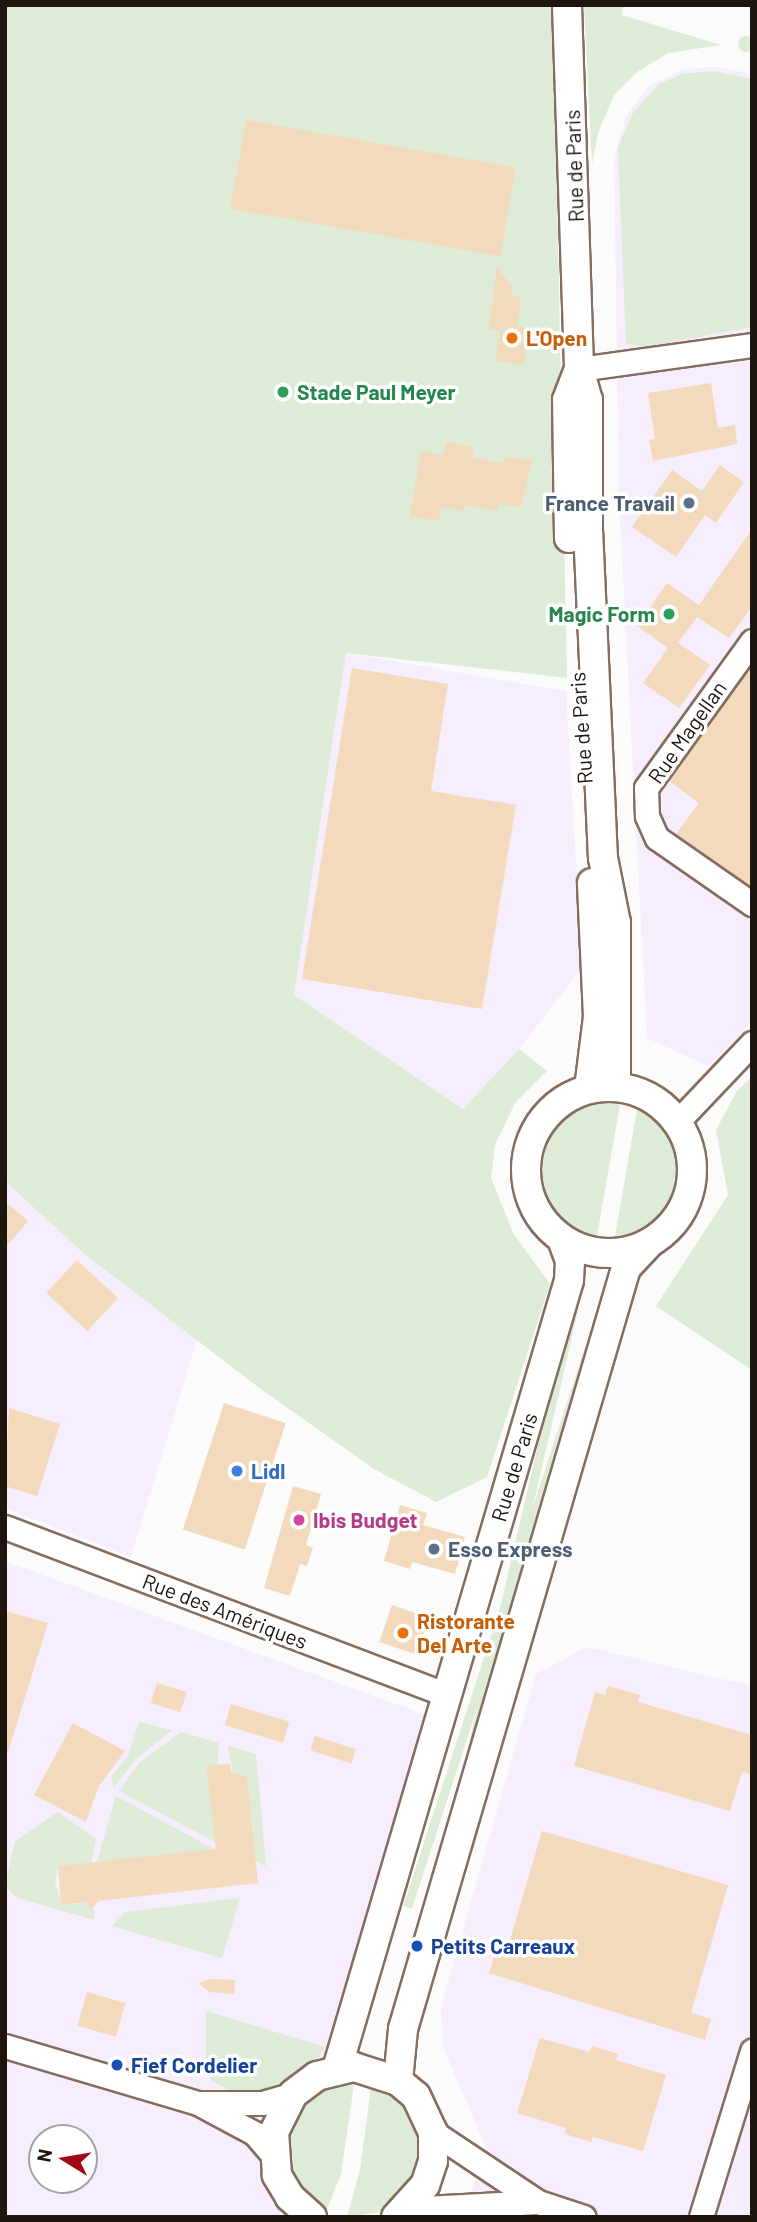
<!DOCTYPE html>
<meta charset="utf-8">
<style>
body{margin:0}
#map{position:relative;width:757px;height:2222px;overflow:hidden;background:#fbfbfb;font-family:Barlow,sans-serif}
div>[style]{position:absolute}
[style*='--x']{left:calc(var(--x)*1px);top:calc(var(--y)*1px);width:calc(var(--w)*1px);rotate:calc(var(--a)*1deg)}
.industrial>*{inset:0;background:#f6edfd}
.green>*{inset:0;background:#ddebd7;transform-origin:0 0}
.round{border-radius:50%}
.building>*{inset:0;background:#f3dabc;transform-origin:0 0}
.roads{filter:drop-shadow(2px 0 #856d5f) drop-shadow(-2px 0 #856d5f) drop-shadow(0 2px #856d5f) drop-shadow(0 -2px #856d5f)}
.minor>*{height:23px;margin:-11.5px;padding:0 11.5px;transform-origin:11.5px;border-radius:11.5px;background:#fff}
.major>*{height:28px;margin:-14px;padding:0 14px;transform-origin:14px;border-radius:14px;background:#fff}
.major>.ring{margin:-14px;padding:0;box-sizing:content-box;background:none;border:28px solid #fff;border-radius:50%}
.dots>*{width:19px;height:19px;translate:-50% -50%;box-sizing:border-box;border:4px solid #fff;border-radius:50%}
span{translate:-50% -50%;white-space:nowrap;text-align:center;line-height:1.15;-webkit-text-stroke:7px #fff;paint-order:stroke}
.street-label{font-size:21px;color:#1e150f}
.food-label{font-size:21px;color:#c56008;font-weight:700}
.left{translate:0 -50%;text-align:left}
.leisure-label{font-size:21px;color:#27864d;font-weight:700}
.right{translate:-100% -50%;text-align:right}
.service-label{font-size:21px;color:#4e5e75;font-weight:700}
.shop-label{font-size:21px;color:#366cbe;font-weight:700}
.hotel-label{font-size:21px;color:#b23c85;font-weight:700}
.transit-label{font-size:21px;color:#164399;font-weight:700}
.frame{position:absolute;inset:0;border:7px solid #1e150f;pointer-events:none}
.north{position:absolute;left:28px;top:2124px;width:70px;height:70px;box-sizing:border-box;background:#fff;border:2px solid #a5a19f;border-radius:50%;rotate:281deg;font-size:19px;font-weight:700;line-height:28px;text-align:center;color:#1e150f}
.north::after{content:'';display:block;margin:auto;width:24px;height:32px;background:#a20715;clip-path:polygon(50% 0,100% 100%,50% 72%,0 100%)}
</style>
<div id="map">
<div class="industrial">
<div style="clip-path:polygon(720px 67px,752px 74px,752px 1022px,708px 1066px,647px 1038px,619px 498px,614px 158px,626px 117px,648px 86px,683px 69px)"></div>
<div style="clip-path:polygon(346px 653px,566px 691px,582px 968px,519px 1049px,463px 1109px,294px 995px)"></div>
<div style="clip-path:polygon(5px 1181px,82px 1252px,197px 1340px,131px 1557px,5px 1508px)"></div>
<div style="clip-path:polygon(evenodd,5px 1561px,431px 1717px,282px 2217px,5px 2217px,5px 1561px,42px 2138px,84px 2138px,84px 2180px,42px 2180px,42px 2138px)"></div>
<div style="clip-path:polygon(587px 1647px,752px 1686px,752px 2217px,465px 2217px,485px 2145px,443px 2047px,441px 2006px,536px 1674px)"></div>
</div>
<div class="green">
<div style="clip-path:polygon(5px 5px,553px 5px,567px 678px,346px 653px,294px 995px,463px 1109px,519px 1049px,547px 1071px,515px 1103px,495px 1145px,491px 1178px,513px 1233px,550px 1284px,487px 1477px,436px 1502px,374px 1469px,258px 1387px,82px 1252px,5px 1181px)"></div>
<div style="clip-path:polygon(584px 5px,623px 5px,622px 15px,721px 45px,668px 53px,637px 72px,614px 95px,598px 133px,592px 164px)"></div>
<div class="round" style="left:738px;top:36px;width:16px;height:16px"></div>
<div style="clip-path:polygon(712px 71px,752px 79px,752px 327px,644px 347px,626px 343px,618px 148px,633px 113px,659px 84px,682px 74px)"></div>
<div style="clip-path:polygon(752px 1077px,752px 1370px,656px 1306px,728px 1195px,716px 1130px,737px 1091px)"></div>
<div style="clip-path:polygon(594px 1099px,621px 1099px,596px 1241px,558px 1223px,543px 1201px,536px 1176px,538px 1150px,550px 1126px,570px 1108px)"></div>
<div style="clip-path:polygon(638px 1104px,658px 1117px,674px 1139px,680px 1179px,672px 1205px,655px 1226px,632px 1239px,614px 1242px)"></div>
<div style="left:569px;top:1310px;width:9px;height:619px;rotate:13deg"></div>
<div style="left:595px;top:1316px;width:9px;height:620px;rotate:18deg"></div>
<div style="clip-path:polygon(139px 1722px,172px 1730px,135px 1760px,114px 1787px,111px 1777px,128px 1756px)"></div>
<div style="clip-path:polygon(181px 1732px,219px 1743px,217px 1767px,206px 1765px,217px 1843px,119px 1791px,140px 1762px)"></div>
<div style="clip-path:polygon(228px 1746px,256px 1754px,266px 1866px,256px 1861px,247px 1777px,233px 1773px)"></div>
<div style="clip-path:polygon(116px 1796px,214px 1849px,213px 1852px,97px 1862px)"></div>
<div style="clip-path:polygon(58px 1812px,96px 1839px,91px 1863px,58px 1866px,55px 1882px,62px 1905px,87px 1903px,95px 1911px,94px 1920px,15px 1897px,5px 1885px,15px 1841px)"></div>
<div style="clip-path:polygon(240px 1898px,222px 1958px,112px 1926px,125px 1912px)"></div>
<div style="clip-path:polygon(206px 2011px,325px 2047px,316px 2060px,273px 2087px,256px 2092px,228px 2090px,211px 2080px,206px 2070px)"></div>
<div style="clip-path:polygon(355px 2078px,341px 2174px,326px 2212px,295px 2187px,283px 2154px,290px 2118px,313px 2090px)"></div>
<div style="clip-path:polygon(372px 2080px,397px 2092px,421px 2128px,419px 2174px,385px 2211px,347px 2217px,360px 2170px)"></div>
</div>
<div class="building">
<div style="left:246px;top:120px;width:274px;height:90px;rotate:10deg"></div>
<div style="clip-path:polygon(497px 267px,512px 287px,511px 296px,521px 297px,517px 326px,530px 328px,524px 365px,495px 361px,500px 331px,489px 329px)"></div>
<div style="clip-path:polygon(711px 383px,718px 428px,735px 425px,737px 444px,653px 461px,649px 440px,655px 439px,648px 393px)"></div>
<div style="clip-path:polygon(446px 442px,474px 447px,472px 458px,504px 463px,505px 457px,532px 461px,521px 507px,498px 504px,497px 511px,465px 505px,464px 511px,441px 507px,439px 521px,410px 516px,421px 451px,444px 455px)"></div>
<div style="clip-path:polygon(720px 465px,744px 482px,716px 523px,705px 515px,676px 557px,632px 527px,672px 470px,702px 491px)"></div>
<div style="clip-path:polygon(752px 529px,752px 606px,729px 638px,697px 617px,678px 643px,710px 665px,679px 708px,643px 683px,668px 648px,637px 626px,667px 583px,699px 605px)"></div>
<div style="clip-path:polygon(752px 665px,752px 887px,676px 834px,699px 803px,669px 781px)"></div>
<div style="clip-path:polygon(352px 668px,448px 684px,431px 791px,516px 805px,482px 1009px,302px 979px)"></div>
<div style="clip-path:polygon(5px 1201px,28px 1221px,5px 1248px)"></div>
<div style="left:77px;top:1260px;width:56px;height:45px;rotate:43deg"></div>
<div style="left:224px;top:1403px;width:65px;height:133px;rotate:18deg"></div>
<div style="clip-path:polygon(9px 1408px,60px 1424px,37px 1496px,5px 1486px)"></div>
<div style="clip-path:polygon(293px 1486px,321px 1494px,306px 1545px,313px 1548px,307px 1566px,300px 1564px,290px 1596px,264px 1588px)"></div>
<div style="clip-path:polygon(400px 1505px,427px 1513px,423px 1525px,465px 1537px,455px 1574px,412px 1562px,410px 1569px,384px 1561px)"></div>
<div style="left:392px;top:1605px;width:39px;height:39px;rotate:19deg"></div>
<div style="clip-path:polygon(5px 1611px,48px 1623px,8px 1752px,5px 1752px)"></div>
<div style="left:157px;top:1683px;width:31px;height:21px;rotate:17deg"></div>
<div style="clip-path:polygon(608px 1686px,640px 1695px,638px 1702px,752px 1735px,752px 1775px,742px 1772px,730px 1811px,574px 1766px,595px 1692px,605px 1695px)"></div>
<div style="left:231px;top:1704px;width:61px;height:22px;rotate:17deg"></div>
<div style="clip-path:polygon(73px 1723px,125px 1751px,99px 1786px,86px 1822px,34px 1795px)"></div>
<div style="left:315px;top:1736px;width:43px;height:15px;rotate:18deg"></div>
<div style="clip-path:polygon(230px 1764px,231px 1772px,247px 1777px,258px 1883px,98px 1901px,92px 1909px,86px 1902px,61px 1905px,58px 1866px,216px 1849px,206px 1765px)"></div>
<div style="clip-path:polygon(542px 1831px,728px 1885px,691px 2013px,711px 2019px,705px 2040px,489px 1973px,495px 1954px,505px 1957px)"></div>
<div style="clip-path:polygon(210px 1979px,235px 1980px,234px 1994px,209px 1992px,199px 1983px)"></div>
<div style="left:87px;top:1992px;width:40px;height:35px;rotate:16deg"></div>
<div style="clip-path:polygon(540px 2038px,589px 2052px,592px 2046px,618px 2054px,616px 2060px,666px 2075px,643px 2151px,593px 2137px,591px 2142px,565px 2134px,566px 2128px,517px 2113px)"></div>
</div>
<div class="roads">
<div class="minor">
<div style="--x:579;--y:369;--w:175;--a:-7.9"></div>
<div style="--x:752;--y:641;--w:181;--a:125.8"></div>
<div style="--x:646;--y:788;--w:28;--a:88"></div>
<div style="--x:647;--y:816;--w:24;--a:66"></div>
<div style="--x:657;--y:838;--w:116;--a:34.8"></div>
<div style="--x:677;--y:1122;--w:109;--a:-46.5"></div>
<div style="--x:5;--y:1527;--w:470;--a:20.8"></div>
<div style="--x:5;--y:2046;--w:201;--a:16.5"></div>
<div style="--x:198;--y:2103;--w:64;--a:28.2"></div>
<div style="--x:254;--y:2133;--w:29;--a:49"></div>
<div style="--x:201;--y:2103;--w:61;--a:0"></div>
<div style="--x:262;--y:2103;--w:32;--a:-16"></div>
<div style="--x:433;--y:2132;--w:126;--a:33.7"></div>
<div style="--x:538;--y:2202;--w:48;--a:18.1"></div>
<div style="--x:406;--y:2209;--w:132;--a:-3"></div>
<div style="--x:701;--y:2217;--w:174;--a:-72.9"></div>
</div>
<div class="major">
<div style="--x:567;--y:5;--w:364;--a:88.1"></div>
<div style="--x:579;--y:369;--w:32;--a:74"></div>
<div style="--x:588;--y:400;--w:129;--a:90"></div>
<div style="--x:588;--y:529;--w:329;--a:87.4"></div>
<div style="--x:603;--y:858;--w:66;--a:78.7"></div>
<div style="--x:616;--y:923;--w:163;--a:90"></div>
<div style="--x:569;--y:538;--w:138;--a:-90.8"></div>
<div style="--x:567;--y:400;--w:33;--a:-69"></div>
<div class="ring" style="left:526px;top:1087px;width:138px;height:138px"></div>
<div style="--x:589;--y:1089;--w:73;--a:-82.9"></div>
<div style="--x:598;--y:1017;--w:134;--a:-92.6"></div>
<div style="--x:337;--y:2069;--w:822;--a:-73.61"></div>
<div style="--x:569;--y:1280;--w:19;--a:-87"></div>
<div style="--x:570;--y:1261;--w:23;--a:-110"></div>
<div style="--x:398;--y:2081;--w:52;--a:-84.5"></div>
<div style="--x:403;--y:2029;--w:793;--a:-73.67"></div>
<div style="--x:626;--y:1268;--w:34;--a:-47"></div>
<div style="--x:312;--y:2217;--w:30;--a:-138"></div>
<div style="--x:290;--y:2197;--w:26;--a:-121"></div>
<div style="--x:277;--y:2175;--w:43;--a:-94"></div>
<div style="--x:274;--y:2132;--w:42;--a:-63.4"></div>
<div style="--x:293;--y:2094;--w:30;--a:-37"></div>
<div style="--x:317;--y:2076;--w:38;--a:-14"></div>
<div style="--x:354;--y:2067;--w:46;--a:17.7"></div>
<div style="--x:398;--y:2081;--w:23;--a:40"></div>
<div style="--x:416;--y:2096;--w:40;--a:65"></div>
<div style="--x:433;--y:2132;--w:29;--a:90"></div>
<div style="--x:433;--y:2161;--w:25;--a:108"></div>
<div style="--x:425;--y:2185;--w:43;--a:132.2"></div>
</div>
</div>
<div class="dots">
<div style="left:512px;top:338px;background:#e8710a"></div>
<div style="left:283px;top:392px;background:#2e9e5b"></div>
<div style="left:689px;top:503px;background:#5c6f8a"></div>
<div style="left:669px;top:614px;background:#2e9e5b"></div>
<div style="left:237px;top:1471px;background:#3f7fe0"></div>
<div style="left:299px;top:1520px;background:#d1479c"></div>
<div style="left:434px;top:1549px;background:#5c6f8a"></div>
<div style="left:403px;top:1633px;background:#e8710a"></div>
<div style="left:417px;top:1946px;background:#1a4fb4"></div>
<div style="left:117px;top:2065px;background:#1a4fb4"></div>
</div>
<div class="street-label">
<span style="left:574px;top:166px;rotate:-92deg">Rue de Paris</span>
<span style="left:581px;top:728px;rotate:-94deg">Rue de Paris</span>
<span style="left:687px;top:732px;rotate:-55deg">Rue Magellan</span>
<span style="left:514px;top:1467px;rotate:-73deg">Rue de Paris</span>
<span style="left:225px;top:1611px;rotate:21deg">Rue des Amériques</span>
</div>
<div class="food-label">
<span class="left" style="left:526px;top:338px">L'Open</span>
<span class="left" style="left:417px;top:1633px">Ristorante<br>Del Arte</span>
</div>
<div class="leisure-label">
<span class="left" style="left:297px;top:392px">Stade Paul Meyer</span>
<span class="right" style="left:655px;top:614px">Magic Form</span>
</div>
<div class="service-label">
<span class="right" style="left:675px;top:503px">France Travail</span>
<span class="left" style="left:448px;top:1549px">Esso Express</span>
</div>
<div class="shop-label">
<span class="left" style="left:251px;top:1471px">Lidl</span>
</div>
<div class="hotel-label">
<span class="left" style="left:313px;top:1520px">Ibis Budget</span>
</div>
<div class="transit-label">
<span class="left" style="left:431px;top:1946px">Petits Carreaux</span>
<span class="left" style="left:131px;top:2065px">Fief Cordelier</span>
</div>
<div class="frame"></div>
<div class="north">N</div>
</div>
